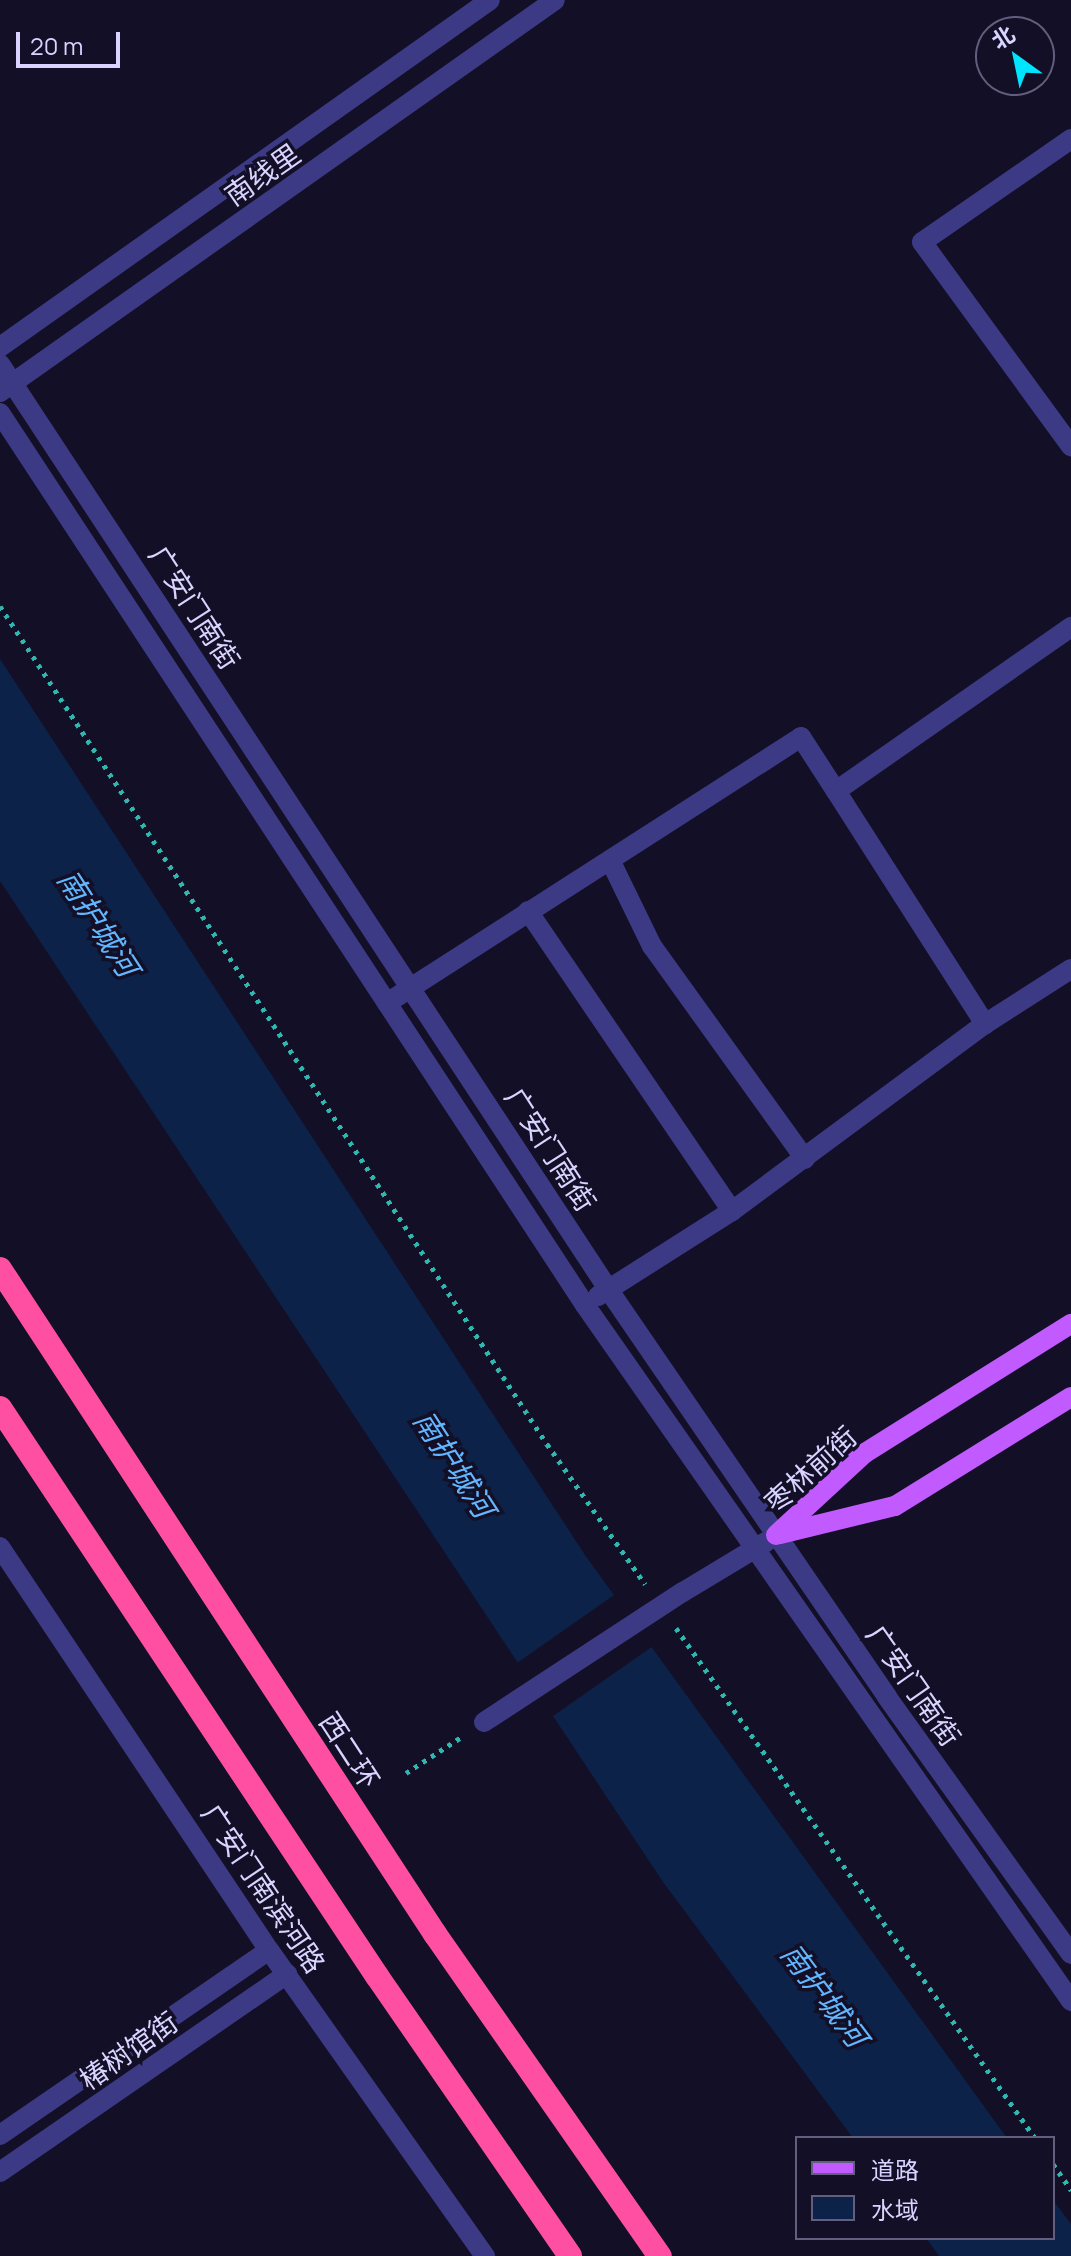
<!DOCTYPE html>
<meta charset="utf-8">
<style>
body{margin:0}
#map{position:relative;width:1071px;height:2256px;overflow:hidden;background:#130f26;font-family:Manrope,"Noto Sans SC",sans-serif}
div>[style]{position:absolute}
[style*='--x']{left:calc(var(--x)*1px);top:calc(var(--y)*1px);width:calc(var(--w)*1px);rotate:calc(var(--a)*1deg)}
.water>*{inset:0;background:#0c2248}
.pier>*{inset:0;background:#130f26;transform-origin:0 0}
.path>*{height:5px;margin-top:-2.5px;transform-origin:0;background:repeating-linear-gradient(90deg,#2fb8b0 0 4px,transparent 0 10px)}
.minor>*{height:20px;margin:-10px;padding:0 10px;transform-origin:10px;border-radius:10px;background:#3d3a85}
.major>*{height:20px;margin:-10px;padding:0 10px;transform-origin:10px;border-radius:10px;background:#c25bff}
.highway>*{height:24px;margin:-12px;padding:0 12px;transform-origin:12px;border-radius:12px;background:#ff4fa3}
.minor-bridge>*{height:20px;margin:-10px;padding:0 10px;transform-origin:10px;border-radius:10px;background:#3d3a85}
span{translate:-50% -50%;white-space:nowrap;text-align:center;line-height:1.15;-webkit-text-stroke:7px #130f26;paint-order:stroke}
.street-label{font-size:28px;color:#d9d4ff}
.water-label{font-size:30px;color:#62b6ff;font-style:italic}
.legend{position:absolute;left:795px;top:2136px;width:260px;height:104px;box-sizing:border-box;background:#130f26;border:2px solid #625e7d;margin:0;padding:10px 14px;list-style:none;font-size:24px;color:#d9d4ff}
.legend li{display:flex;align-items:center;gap:16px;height:40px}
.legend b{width:40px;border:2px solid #625e7d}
.north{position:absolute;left:975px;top:16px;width:80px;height:80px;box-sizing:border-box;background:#130f26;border:2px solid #625e7d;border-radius:50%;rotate:327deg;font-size:22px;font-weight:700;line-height:32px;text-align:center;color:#d9d4ff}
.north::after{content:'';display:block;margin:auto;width:28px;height:36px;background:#00e5ff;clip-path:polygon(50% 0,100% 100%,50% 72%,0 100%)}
.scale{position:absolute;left:16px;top:32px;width:104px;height:36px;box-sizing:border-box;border:4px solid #d9d4ff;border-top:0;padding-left:10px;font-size:24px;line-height:28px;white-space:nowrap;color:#d9d4ff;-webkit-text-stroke:6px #130f26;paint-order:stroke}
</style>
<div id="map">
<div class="water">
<div style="clip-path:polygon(0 659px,585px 1555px,1007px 2138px,853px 2138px,663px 1882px,0 881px)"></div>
<div style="clip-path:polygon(1053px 2200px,1071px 2224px,1071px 2256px,939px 2256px,926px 2238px,1053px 2238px)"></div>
</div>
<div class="pier">
<div style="left:617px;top:1593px;width:64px;height:126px;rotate:55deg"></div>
</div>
<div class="path">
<div style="--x:0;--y:606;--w:1001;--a:56.87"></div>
<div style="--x:547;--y:1444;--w:171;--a:55"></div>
<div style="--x:676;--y:1628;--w:624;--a:54.86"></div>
<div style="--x:406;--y:1773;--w:68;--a:-33"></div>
<div style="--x:1053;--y:2164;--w:32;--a:55"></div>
</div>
<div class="minor">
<div style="--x:1071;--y:139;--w:181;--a:145.3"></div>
<div style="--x:922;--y:242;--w:253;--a:53.9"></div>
<div style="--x:0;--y:347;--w:600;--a:-35.3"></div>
<div style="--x:0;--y:364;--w:1107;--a:56.68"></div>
<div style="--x:608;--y:1289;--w:494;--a:55.6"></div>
<div style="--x:887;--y:1697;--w:316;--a:54.4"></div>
<div style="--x:0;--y:392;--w:679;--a:-35.23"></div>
<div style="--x:0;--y:413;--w:1067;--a:56.74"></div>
<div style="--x:585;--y:1305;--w:849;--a:55.07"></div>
<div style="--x:836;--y:791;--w:277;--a:57.4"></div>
<div style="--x:610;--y:860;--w:96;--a:64"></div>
<div style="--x:652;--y:946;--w:262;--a:54.3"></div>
<div style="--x:528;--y:911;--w:363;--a:55.8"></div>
<div style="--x:387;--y:1003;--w:492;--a:-32.7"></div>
<div style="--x:801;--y:737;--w:64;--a:57.1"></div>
<div style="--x:836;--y:791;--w:287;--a:-34.9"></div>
<div style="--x:598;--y:1296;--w:159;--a:-32.4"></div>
<div style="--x:732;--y:1211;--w:315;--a:-36.5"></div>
<div style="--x:985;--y:1024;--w:102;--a:-32.6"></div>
<div style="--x:0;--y:1547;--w:485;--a:56.3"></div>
<div style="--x:269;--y:1950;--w:375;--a:54.8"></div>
<div style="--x:683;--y:1592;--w:97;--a:-31.1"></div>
<div style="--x:0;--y:2135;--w:326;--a:-34.5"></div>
<div style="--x:0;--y:2172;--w:349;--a:-34.6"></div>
</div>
<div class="major">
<div style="--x:780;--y:1534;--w:118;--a:-13.7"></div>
<div style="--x:895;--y:1506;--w:207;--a:-31.8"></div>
<div style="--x:776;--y:1535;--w:121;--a:-42.7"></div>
<div style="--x:865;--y:1453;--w:243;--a:-32.1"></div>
</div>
<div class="highway">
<div style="--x:0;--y:1269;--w:795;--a:56.81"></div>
<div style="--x:435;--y:1934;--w:393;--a:55.1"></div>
<div style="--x:0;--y:1408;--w:682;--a:56.43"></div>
<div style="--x:377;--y:1976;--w:340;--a:55.4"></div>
</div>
<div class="minor-bridge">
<div style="--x:484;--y:1722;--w:238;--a:-33.2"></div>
</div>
<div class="street-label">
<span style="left:262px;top:174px;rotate:-35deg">南线里</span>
<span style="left:195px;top:607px;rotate:57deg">广安门南街</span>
<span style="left:551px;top:1149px;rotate:57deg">广安门南街</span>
<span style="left:810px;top:1469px;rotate:-42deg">枣林前街</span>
<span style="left:914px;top:1685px;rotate:55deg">广安门南街</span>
<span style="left:350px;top:1750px;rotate:57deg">西二环</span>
<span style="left:264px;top:1888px;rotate:56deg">广安门南滨河路</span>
<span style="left:128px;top:2050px;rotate:-35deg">椿树馆街</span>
</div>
<div class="water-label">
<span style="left:98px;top:923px;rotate:57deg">南护城河</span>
<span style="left:454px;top:1464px;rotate:57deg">南护城河</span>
<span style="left:824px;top:1995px;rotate:53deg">南护城河</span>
</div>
<ul class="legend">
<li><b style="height:10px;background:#c25bff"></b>道路</li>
<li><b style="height:22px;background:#0c2248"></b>水域</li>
</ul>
<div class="north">北</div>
<div class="scale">20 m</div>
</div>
